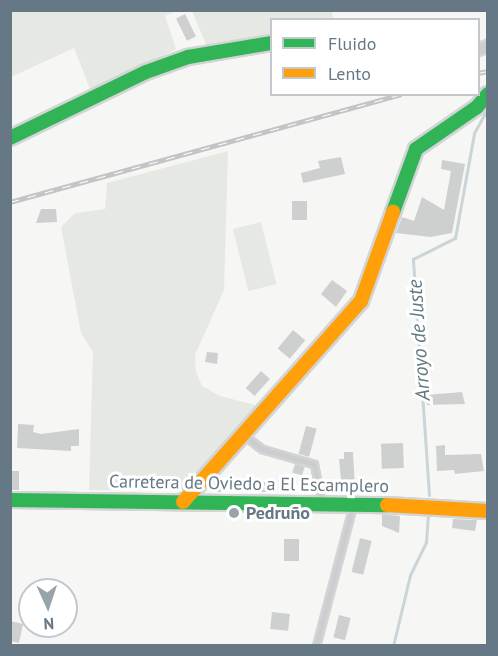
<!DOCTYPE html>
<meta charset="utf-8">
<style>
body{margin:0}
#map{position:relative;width:498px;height:656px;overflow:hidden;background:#f6f6f5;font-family:"PT Sans",sans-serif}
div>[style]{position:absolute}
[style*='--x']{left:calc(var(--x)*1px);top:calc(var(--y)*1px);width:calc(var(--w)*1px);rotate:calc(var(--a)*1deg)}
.green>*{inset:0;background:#e6e9e3;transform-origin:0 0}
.stream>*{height:3px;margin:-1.5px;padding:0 1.5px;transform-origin:1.5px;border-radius:1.5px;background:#cbd4d6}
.building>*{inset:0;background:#ced0d0;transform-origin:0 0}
.roads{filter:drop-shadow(2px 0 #d3d4d5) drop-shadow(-2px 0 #d3d4d5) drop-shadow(0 2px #d3d4d5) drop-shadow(0 -2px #d3d4d5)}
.lane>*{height:5px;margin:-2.5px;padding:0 2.5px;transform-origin:2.5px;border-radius:2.5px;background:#cccdce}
.street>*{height:10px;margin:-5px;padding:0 5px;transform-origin:5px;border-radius:5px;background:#cccdce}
.fast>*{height:14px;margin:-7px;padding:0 7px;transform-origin:7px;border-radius:7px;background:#30b455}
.slow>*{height:14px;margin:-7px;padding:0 7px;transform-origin:7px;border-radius:7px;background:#ff9f0a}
.rail>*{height:5px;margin-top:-2.5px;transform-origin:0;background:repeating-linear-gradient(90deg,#fff 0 9px,#c2c4c5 0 18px);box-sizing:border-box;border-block:2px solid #c2c4c5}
.dots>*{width:16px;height:16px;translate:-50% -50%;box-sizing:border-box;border:3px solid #fff;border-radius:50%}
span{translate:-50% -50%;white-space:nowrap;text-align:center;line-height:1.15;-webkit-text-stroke:6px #fff;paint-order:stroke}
.street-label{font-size:18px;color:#667885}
.poi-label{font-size:18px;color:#667885;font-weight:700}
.left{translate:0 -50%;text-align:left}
.water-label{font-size:20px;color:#617981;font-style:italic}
.frame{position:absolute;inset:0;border:12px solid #667885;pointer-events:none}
.legend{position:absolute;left:270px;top:18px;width:210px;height:78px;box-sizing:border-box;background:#fff;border:2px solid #c2c9ce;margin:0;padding:8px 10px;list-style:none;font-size:18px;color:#667885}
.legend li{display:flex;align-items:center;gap:12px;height:30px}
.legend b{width:30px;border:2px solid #c2c9ce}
.north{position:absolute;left:18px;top:578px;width:60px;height:60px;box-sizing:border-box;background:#fff;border:2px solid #c2c9ce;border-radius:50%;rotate:177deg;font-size:16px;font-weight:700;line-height:24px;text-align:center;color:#667885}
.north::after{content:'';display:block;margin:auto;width:21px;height:27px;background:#98a4ac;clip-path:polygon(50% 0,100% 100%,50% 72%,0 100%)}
</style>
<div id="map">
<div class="green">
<div style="clip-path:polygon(10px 11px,177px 11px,165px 16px,176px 49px,92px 94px,74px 48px,11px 77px)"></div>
<div style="clip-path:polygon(192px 11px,332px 11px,333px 19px,272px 20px,271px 36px,207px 47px)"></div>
<div style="clip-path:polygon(228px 151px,224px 290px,195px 355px,196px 372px,202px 386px,220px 396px,259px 406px,183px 491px,89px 490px,93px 352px,81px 333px,61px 227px,75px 213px,105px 209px,107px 183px)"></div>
<div style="left:261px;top:222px;width:64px;height:29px;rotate:76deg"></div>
</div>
<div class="stream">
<div style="--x:429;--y:495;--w:237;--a:-93.9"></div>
<div style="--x:413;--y:259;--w:47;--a:-26.6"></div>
<div style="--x:455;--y:238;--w:107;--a:-79.7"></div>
<div style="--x:474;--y:133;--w:29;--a:-61"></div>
<div style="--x:393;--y:646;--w:73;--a:-76.5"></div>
<div style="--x:410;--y:575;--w:37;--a:-64"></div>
<div style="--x:426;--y:542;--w:27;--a:-86"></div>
</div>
<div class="building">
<div style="left:185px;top:14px;width:25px;height:10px;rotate:64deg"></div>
<div style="clip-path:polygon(341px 157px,345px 174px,303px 183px,301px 173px,320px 168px,318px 161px)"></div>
<div style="clip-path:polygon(442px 160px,465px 164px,452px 233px,431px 237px,396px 233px,402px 217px,414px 221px,422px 197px,444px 210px,451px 171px,441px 169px)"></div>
<div style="left:292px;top:201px;width:15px;height:19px"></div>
<div style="clip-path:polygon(41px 209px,56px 209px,57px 222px,36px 223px)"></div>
<div style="clip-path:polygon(332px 280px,347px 291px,336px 307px,321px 294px)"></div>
<div style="left:293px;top:330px;width:16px;height:24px;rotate:40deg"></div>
<div style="clip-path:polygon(207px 352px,218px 353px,217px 364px,205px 362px)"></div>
<div style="left:261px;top:371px;width:12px;height:23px;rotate:42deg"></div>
<div style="clip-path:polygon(462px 392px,465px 404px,427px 405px,426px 395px)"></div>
<div style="clip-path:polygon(18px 424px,34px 425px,33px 432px,41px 434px,79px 429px,79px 446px,71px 446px,71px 451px,17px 448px)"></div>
<div style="left:306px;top:426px;width:11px;height:29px;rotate:15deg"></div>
<div style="left:403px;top:443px;width:25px;height:22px;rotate:88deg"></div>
<div style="clip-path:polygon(445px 445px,445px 455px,481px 454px,484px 471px,455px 474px,454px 470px,437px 471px,436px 446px)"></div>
<div style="clip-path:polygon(344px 452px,353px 452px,355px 490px,342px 490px,339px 459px,344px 459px)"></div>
<div style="left:295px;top:464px;width:10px;height:9px;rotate:17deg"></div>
<div style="left:10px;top:471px;width:9px;height:19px"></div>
<div style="clip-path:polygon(216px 479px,261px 479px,261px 482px,273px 482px,273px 492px,210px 492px)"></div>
<div style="clip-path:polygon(382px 514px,400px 516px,399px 533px,382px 526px)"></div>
<div style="clip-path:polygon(453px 519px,477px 520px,475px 531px,452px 528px)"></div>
<div style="left:360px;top:538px;width:12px;height:35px;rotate:14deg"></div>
<div style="left:284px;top:539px;width:15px;height:22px"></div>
<div style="left:272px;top:612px;width:18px;height:17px;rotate:6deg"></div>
<div style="left:339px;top:615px;width:12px;height:23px;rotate:14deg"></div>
<div style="clip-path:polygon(10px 621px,23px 624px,19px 643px,10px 641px)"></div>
</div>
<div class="roads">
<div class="lane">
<div style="--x:244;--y:435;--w:23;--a:38"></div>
<div style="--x:262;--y:449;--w:54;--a:16.1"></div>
<div style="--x:314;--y:464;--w:37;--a:79"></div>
<div style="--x:316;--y:646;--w:146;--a:-75.3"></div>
</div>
<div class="street">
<div style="--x:478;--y:50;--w:11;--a:-22"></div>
</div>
<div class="fast">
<div style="--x:10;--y:138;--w:151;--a:-25.9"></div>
<div style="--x:146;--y:72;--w:45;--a:-19.7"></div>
<div style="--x:188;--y:57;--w:85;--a:-9.5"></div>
<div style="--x:393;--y:212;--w:67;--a:-69.9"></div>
<div style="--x:416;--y:149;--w:74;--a:-34.5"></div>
<div style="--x:477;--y:107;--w:17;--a:-50"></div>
<div style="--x:10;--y:500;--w:377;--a:0.8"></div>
</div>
<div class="slow">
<div style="--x:183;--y:502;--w:268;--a:-48.5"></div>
<div style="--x:361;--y:301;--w:95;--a:-70.2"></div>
<div style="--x:387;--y:505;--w:101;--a:3.4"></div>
</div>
</div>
<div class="rail">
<div style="--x:478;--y:73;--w:10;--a:-11"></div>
<div style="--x:10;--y:202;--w:406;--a:-15.4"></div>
</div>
<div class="dots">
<div style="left:234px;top:513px;background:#98a4ac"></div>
</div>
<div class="street-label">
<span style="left:249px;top:484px;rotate:1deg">Carretera de Oviedo a El Escamplero</span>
</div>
<div class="poi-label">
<span class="left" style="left:246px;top:513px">Pedruño</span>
</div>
<div class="water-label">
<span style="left:419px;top:340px;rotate:-94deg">Arroyo de Juste</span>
</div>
<div class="frame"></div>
<ul class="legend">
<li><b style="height:8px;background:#30b455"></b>Fluido</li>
<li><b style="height:8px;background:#ff9f0a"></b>Lento</li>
</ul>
<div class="north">N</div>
</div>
